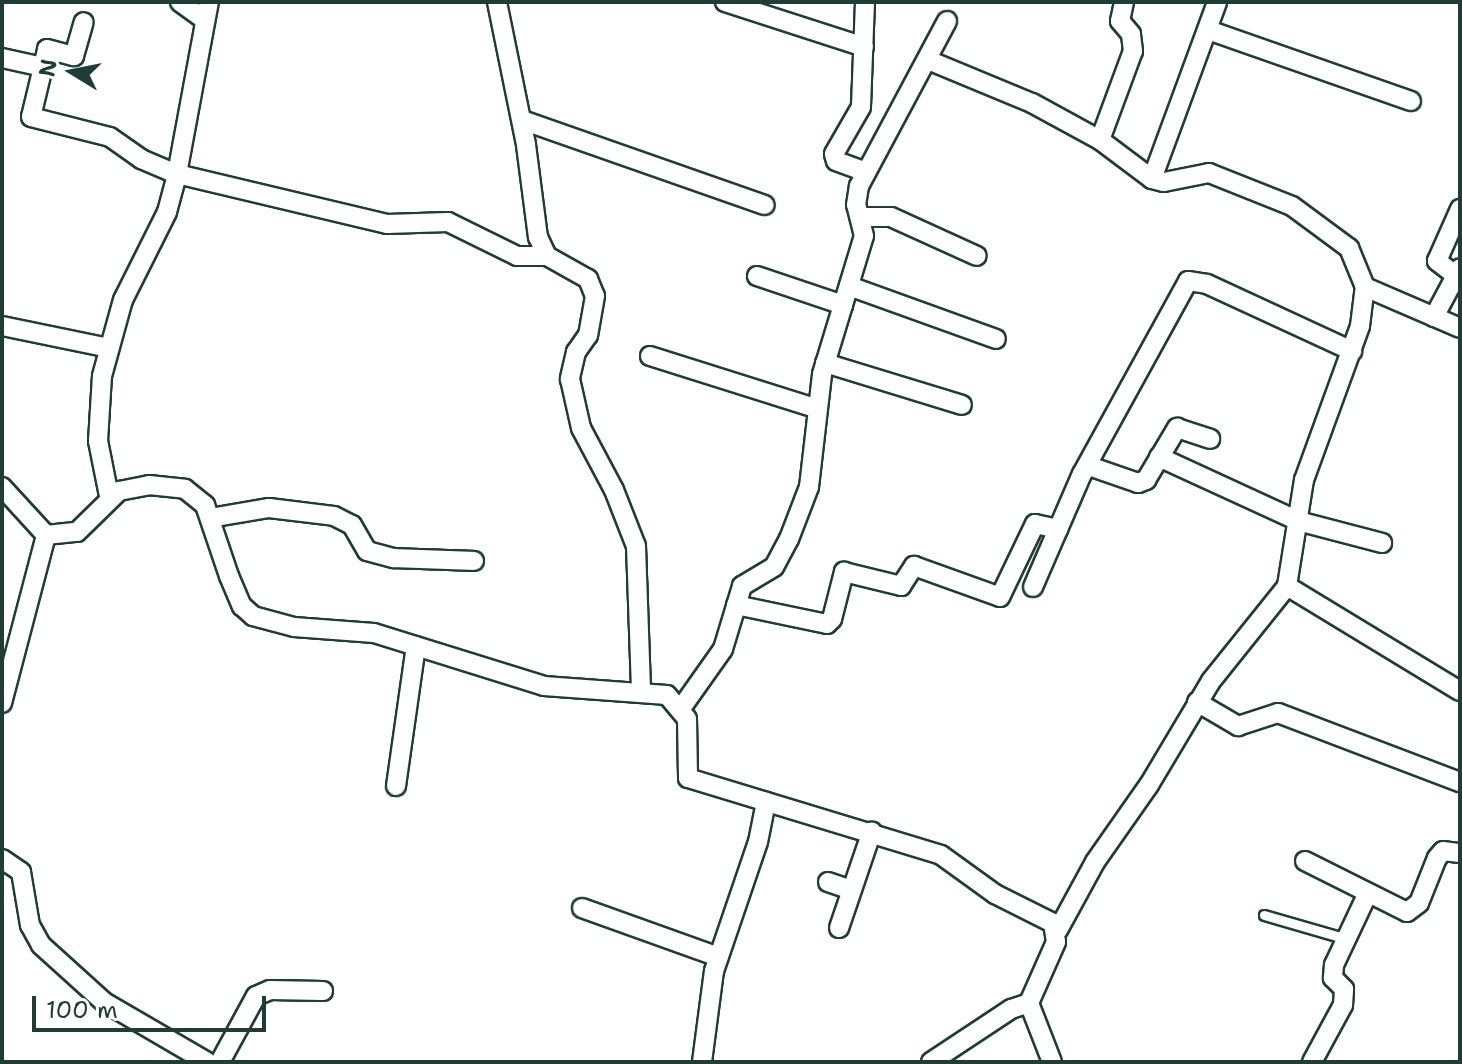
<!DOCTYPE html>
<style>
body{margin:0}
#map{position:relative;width:1462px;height:1064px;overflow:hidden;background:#fff;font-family:"Shantell Sans",sans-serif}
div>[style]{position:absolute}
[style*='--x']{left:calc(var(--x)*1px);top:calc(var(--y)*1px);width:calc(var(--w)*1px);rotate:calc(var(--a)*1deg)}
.roads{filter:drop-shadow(2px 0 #1f3d34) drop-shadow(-2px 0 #1f3d34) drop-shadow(0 2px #1f3d34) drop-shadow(0 -2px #1f3d34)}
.service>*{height:9px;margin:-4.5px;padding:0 4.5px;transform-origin:4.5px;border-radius:4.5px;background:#fff}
.minor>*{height:18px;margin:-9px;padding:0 9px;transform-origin:9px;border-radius:9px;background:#fff}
span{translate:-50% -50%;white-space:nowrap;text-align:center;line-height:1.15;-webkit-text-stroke:6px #fff;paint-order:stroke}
.frame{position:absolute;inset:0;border:4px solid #1f3d34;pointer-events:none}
.north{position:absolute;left:32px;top:32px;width:80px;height:80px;-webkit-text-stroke:6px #fff;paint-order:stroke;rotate:280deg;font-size:22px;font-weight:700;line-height:32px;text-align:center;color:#1f3d34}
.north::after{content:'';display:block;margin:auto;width:28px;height:36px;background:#1f3d34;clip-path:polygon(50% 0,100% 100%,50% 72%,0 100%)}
.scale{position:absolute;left:32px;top:996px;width:234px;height:36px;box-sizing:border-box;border:4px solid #1f3d34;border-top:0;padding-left:10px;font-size:24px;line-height:28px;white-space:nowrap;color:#1f3d34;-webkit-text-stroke:6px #fff;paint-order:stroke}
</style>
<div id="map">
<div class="roads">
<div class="service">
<div style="--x:1264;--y:915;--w:86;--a:16.1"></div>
</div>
<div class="minor">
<div style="--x:180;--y:2;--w:31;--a:36"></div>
<div style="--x:497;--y:2;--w:146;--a:78.5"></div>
<div style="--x:526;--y:145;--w:93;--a:82.6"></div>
<div style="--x:538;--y:237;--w:21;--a:65"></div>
<div style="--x:547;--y:256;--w:47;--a:29.3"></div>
<div style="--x:588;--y:279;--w:18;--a:68"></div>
<div style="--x:595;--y:296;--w:40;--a:100"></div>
<div style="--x:588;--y:335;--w:21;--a:125"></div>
<div style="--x:576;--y:352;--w:28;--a:103"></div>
<div style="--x:570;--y:379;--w:50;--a:77.3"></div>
<div style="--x:581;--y:428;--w:70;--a:62"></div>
<div style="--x:614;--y:490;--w:60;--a:68.6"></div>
<div style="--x:636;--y:546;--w:146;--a:88"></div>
<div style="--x:725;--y:2;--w:146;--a:17.9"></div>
<div style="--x:865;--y:2;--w:105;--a:92.2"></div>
<div style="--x:861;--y:107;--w:54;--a:119.9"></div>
<div style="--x:834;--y:154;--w:7;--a:74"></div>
<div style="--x:836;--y:161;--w:32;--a:20"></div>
<div style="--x:1208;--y:30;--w:215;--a:19.3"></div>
<div style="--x:2;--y:58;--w:42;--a:12.4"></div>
<div style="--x:43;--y:67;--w:51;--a:103.5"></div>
<div style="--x:31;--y:117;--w:81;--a:14.2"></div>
<div style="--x:110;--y:137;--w:38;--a:35"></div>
<div style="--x:141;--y:159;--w:39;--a:23"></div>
<div style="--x:177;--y:174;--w:216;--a:13.4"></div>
<div style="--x:387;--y:224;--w:61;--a:-1.9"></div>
<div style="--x:448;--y:222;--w:77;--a:26.2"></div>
<div style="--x:517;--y:256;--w:30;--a:0"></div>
<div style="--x:928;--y:60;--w:113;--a:22.5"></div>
<div style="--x:1032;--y:103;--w:77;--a:28.6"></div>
<div style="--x:1100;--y:140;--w:65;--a:36.9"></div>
<div style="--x:1152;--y:179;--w:12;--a:14"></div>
<div style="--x:1164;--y:182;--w:46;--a:-11.3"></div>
<div style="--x:1209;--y:173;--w:89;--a:21.7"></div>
<div style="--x:1292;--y:206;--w:71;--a:36.4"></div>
<div style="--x:1349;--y:248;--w:42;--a:67.7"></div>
<div style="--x:1365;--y:287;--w:103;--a:23.3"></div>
<div style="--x:43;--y:67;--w:18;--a:-77"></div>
<div style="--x:47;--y:49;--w:28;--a:15"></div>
<div style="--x:74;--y:56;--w:35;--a:-74"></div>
<div style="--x:522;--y:120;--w:257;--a:19.3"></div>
<div style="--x:1100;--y:140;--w:95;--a:-69.7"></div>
<div style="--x:1133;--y:51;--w:17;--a:-97"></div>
<div style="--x:1131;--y:34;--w:17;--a:-130"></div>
<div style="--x:1120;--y:21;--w:19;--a:-78"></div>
<div style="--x:1152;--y:179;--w:189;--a:-69.8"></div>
<div style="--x:861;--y:217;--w:30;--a:0"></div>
<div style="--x:891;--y:217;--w:94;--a:24.4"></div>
<div style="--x:1455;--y:275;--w:23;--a:-142"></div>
<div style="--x:1437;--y:261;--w:57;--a:-66.1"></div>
<div style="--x:757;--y:276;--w:91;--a:18.6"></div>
<div style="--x:849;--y:286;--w:156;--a:19.8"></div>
<div style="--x:1434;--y:317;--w:55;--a:-62"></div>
<div style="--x:2;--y:326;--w:109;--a:11.6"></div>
<div style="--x:650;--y:356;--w:173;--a:17.5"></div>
<div style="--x:825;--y:363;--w:143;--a:17"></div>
<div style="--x:1159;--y:457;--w:153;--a:24.7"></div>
<div style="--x:1298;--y:521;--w:87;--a:14.7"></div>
<div style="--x:1089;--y:466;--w:52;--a:19.1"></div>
<div style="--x:1138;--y:483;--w:9;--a:-21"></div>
<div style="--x:1146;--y:480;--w:61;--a:-59.2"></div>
<div style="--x:1177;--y:428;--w:35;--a:18"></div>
<div style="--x:2;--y:487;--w:65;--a:47.5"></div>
<div style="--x:46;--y:535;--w:31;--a:-6"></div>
<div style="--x:77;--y:532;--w:59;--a:-44.3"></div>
<div style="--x:119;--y:491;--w:31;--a:-11"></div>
<div style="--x:149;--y:485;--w:36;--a:6"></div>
<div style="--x:185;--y:489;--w:26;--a:39"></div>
<div style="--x:205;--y:505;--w:75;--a:71.3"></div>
<div style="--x:229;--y:576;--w:33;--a:67"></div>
<div style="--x:242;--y:606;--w:15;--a:42"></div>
<div style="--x:253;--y:616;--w:42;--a:15"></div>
<div style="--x:294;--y:627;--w:80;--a:4.3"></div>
<div style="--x:374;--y:633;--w:178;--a:17.3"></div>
<div style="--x:544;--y:686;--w:123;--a:4.2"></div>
<div style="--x:667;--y:695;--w:31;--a:50"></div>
<div style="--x:687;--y:719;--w:59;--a:89"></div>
<div style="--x:688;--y:778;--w:264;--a:16.9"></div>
<div style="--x:941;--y:855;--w:67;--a:35.8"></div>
<div style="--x:995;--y:894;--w:65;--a:26.6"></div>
<div style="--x:1053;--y:923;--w:19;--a:81"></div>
<div style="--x:1056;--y:942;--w:67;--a:113.9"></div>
<div style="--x:1029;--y:1003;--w:63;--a:68.7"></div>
<div style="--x:109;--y:496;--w:56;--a:-101.3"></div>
<div style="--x:98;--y:441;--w:65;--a:-86.5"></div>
<div style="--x:102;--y:376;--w:79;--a:-74.6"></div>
<div style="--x:123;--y:300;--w:98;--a:-63.4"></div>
<div style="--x:167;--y:212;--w:39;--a:-75"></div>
<div style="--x:177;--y:174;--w:175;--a:-79.5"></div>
<div style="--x:210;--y:518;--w:60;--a:-9.6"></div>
<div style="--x:269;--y:508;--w:65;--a:7"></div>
<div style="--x:334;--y:516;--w:20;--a:27"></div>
<div style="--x:352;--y:525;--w:30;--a:60"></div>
<div style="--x:367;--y:551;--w:28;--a:15"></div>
<div style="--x:394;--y:558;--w:80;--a:2.1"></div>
<div style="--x:1287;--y:586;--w:202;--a:31.3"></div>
<div style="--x:1033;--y:587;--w:123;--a:-66.6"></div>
<div style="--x:1082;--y:474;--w:220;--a:-61.2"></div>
<div style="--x:1188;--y:281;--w:19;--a:9"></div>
<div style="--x:1207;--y:284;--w:160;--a:24.8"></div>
<div style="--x:736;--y:605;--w:93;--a:11.8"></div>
<div style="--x:827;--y:624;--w:7;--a:-45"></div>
<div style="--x:832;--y:619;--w:49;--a:-75.7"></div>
<div style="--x:844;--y:572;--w:59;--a:13.8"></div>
<div style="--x:901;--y:586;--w:24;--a:-57"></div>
<div style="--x:914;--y:566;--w:91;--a:19.8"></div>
<div style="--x:1000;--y:597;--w:81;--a:-64.4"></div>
<div style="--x:1035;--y:524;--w:24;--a:12"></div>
<div style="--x:1197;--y:702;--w:48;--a:30.3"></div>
<div style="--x:1238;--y:726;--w:42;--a:-18"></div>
<div style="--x:1278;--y:713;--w:195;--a:20.8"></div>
<div style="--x:2;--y:703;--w:174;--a:-75.3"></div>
<div style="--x:682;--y:707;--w:71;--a:-54.7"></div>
<div style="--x:723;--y:649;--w:66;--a:-73.2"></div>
<div style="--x:742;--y:586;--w:37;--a:-31"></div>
<div style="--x:774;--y:567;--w:32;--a:-62"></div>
<div style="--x:789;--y:539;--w:56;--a:-69"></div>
<div style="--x:809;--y:487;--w:114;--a:-83.4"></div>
<div style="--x:822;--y:374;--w:144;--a:-73.1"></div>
<div style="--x:864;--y:236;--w:32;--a:-104"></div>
<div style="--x:856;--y:205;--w:19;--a:-81"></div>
<div style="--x:859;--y:186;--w:187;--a:-61.9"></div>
<div style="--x:396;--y:786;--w:141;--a:-81.9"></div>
<div style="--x:2;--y:859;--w:23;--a:34"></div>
<div style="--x:21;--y:872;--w:54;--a:80.4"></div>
<div style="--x:30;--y:925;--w:23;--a:61"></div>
<div style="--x:41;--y:945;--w:85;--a:42.1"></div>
<div style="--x:104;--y:1002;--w:119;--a:30.2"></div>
<div style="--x:1305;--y:861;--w:114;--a:26.6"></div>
<div style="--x:1407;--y:912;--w:15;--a:-37"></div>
<div style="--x:1419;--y:903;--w:48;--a:-68.2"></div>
<div style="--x:1437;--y:858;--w:9;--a:-49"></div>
<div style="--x:1443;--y:851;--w:17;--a:7"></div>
<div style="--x:828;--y:882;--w:24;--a:19"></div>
<div style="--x:582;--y:908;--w:145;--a:19.7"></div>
<div style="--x:839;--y:928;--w:102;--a:-71.2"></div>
<div style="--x:1058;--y:930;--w:77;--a:-61.4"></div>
<div style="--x:1095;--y:862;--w:94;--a:-55"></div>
<div style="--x:1149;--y:785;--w:121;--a:-59.2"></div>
<div style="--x:1211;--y:681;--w:122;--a:-51.3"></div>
<div style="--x:1287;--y:586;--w:107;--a:-80.9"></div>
<div style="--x:1304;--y:480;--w:164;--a:-70"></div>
<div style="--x:1360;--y:326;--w:39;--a:-83"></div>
<div style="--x:220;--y:1062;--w:75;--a:-61.4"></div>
<div style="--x:256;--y:996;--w:15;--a:-23"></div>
<div style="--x:270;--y:990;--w:53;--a:1.1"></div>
<div style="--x:702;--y:1062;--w:92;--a:-82.5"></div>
<div style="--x:714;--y:971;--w:136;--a:-71.2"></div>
<div style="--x:758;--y:842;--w:41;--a:-78.7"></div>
<div style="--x:931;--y:1062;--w:96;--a:-33.5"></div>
<div style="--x:1011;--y:1009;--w:19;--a:-18"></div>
<div style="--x:1312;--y:1062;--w:65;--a:-61.5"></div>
<div style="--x:1343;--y:1005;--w:16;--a:-86"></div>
<div style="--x:1344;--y:989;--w:16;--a:-135"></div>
<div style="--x:1333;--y:978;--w:13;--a:-86"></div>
<div style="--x:1334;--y:965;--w:77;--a:-64.8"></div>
</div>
</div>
<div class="frame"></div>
<div class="north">N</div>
<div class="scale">100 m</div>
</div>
